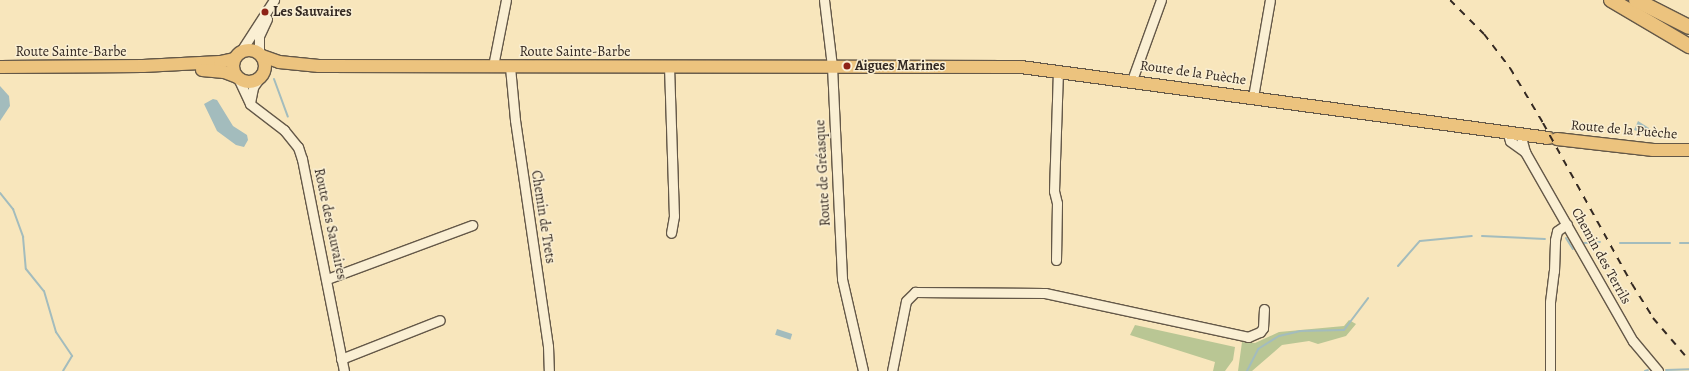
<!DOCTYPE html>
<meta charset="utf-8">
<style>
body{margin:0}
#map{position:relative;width:1689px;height:371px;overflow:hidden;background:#f8e6bc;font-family:Alegreya,serif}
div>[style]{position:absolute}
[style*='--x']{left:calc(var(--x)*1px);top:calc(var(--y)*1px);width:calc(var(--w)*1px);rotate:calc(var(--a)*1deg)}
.green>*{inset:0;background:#b9c694}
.water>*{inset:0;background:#a3bcbd;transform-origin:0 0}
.stream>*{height:2px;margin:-1px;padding:0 1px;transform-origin:1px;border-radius:1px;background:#a3bcbd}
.roads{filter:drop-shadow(1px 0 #645848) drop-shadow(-1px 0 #645848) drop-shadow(0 1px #645848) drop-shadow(0 -1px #645848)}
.minor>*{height:9px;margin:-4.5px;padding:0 4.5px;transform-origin:4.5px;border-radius:4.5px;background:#faefd3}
.major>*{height:12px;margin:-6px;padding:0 6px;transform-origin:6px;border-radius:6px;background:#ecc37e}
.major>.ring{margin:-6px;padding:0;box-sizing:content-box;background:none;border:12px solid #ecc37e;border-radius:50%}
.highway>*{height:14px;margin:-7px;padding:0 7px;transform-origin:7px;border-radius:7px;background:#ecc37e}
.rail>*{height:2px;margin-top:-1px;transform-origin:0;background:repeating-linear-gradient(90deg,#332821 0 7px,transparent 0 14px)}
.dots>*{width:11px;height:11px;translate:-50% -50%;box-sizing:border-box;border:2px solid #faefd3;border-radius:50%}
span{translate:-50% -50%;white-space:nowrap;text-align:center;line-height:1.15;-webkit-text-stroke:3px #faefd3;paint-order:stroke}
.poi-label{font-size:14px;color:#332821;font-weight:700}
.left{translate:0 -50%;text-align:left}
.street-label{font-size:14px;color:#332821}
</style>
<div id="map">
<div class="green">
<div style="clip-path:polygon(1349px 320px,1356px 324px,1346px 336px,1318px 344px,1309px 341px,1282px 345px,1252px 371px,1238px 371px,1242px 342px,1255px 343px,1279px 332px,1344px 326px)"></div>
<div style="clip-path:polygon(1135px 325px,1235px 347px,1233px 360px,1225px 371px,1213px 371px,1215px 362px,1130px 335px)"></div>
</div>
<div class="water">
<div style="clip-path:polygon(0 86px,9px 96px,10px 106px,0 121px)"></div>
<div style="clip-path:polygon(213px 99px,217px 100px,233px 126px,247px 135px,248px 140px,244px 147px,236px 145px,217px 131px,204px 104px)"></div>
<div style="clip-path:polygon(1638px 121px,1649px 128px,1647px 135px,1634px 130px)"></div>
<div style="left:777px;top:329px;width:16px;height:6px;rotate:18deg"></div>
</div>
<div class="stream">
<div style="--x:274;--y:79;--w:40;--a:69.8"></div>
<div style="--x:0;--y:193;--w:21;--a:51"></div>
<div style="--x:13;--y:209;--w:30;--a:70"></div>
<div style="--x:23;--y:237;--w:32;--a:85"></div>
<div style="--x:26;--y:269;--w:28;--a:51"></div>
<div style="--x:44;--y:291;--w:43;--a:73.7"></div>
<div style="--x:56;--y:332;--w:29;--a:56"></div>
<div style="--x:72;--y:356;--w:17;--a:121"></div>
<div style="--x:1482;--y:236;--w:63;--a:2.7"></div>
<div style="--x:1566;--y:238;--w:13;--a:58"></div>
<div style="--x:1584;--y:243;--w:16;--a:-4"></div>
<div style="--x:1620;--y:243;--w:50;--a:0"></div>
<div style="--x:1680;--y:243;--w:9;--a:0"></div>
<div style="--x:1398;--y:266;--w:33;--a:-49"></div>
<div style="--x:1420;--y:241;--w:52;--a:-5.5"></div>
<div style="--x:1666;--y:370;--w:23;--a:-2"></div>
<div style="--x:1247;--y:371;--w:25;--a:-63"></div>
<div style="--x:1258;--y:349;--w:25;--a:-32"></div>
<div style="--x:1279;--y:336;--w:22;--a:-13"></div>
<div style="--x:1300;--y:331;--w:44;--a:-1.3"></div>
<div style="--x:1344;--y:330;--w:40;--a:-53"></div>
<div style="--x:1645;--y:371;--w:3;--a:-18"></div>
</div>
<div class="roads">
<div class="minor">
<div style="--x:824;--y:0;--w:66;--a:83.1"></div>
<div style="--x:832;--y:66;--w:213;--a:87.3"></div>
<div style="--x:842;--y:279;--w:94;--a:77.1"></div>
<div style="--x:241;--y:51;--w:61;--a:-57.1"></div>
<div style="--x:259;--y:53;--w:17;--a:-90"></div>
<div style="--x:259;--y:36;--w:19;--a:-65"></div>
<div style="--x:493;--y:66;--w:67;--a:-78.9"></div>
<div style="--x:669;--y:66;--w:150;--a:88.1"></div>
<div style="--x:674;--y:216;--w:17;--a:100"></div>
<div style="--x:510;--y:67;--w:53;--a:84.6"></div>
<div style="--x:515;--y:120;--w:228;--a:81.7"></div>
<div style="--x:548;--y:346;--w:25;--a:88"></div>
<div style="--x:239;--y:80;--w:26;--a:65"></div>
<div style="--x:250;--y:104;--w:43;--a:37.4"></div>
<div style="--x:284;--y:130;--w:22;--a:51"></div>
<div style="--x:298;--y:147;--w:13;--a:72"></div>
<div style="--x:302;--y:159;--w:216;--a:78.8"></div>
<div style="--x:1132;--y:80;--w:85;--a:-70.1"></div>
<div style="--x:1253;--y:97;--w:98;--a:-80.1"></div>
<div style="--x:250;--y:103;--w:16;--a:-79"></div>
<div style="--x:253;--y:87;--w:9;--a:-54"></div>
<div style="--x:1507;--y:131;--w:10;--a:73"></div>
<div style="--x:1510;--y:141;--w:19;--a:36"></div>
<div style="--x:1525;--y:152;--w:20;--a:-105"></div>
<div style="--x:1525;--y:152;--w:218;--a:60.3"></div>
<div style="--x:1633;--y:341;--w:39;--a:50"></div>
<div style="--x:1056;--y:260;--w:57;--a:-89"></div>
<div style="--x:1057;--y:203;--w:12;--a:-104"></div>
<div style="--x:1054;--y:191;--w:121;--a:-88.1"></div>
<div style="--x:327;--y:279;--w:155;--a:-20.4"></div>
<div style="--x:341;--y:359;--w:106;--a:-21.5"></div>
<div style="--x:892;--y:371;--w:71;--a:-78.7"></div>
<div style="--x:906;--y:301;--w:13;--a:-45"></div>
<div style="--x:915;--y:292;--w:130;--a:0.4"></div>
<div style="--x:1045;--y:293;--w:208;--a:12.2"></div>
<div style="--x:1248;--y:337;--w:13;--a:-23"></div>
<div style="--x:1260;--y:332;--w:5;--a:-53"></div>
<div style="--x:1263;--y:328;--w:19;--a:-87"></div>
<div style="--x:1550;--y:371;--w:69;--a:-90"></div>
<div style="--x:1550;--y:302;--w:31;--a:-83"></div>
<div style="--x:1554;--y:271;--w:31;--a:-88"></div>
<div style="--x:1555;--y:240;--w:9;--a:-77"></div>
<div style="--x:1557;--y:231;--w:12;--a:-35"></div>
</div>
<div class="major">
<div class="ring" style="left:233px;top:50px;width:20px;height:20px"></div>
<div style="--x:262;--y:56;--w:18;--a:19"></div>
<div style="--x:279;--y:62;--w:40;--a:5.7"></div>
<div style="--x:319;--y:66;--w:702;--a:0.08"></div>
<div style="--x:1021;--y:67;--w:532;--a:7.67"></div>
<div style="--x:0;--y:67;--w:143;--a:-0.4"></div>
<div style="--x:143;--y:66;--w:77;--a:-3"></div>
<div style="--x:220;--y:62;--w:14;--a:-12"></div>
<div style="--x:202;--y:70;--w:22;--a:5"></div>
<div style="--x:224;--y:72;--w:14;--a:21"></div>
<div style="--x:1557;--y:139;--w:97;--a:6.5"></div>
<div style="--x:1653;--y:150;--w:36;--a:0"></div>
</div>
<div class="highway">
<div style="--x:1611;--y:0;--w:91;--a:30.5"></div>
<div style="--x:1636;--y:0;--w:59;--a:27"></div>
</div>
</div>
<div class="rail">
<div style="--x:1450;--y:0;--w:48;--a:45"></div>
<div style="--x:1484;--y:34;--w:43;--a:52.6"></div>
<div style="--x:1510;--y:68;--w:64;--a:59"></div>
<div style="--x:1543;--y:123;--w:184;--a:61.1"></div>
<div style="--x:1632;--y:284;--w:40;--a:58"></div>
<div style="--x:1653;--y:318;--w:55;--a:49.4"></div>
</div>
<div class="dots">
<div style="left:265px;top:12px;background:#8f2418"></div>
<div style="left:847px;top:66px;background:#8f2418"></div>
</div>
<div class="poi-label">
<span class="left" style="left:273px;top:12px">Les Sauvaires</span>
<span class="left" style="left:855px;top:66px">Aigues Marines</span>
</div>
<div class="street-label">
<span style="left:71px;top:52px">Route Sainte-Barbe</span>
<span style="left:575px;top:52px">Route Sainte-Barbe</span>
<span style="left:1193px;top:73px;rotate:8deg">Route de la Puèche</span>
<span style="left:1624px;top:130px;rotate:5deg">Route de la Puèche</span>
<span style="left:823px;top:173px;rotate:-93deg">Route de Gréasque</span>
<span style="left:543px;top:217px;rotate:81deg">Chemin de Trets</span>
<span style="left:330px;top:224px;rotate:78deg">Route des Sauvaires</span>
<span style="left:1601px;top:256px;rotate:61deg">Chemin des Terrils</span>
</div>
</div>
